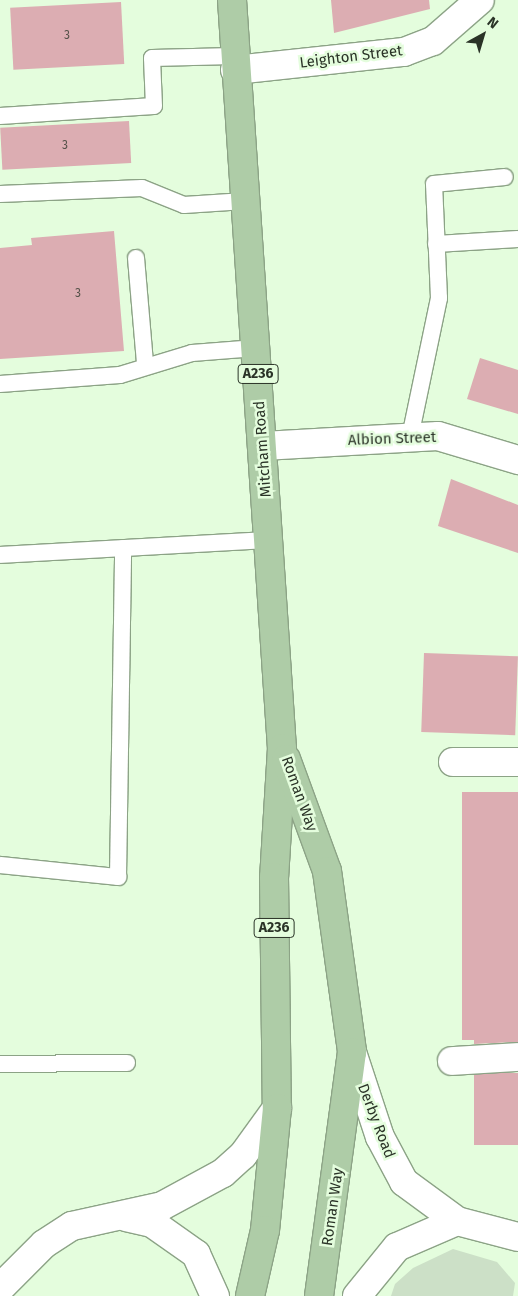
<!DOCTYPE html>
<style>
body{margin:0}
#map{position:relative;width:518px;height:1296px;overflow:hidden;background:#e4fddd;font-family:"Fira Sans",sans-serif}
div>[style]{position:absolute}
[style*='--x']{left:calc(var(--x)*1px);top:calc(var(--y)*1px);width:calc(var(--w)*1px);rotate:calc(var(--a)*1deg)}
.green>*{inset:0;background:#cce0c7}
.building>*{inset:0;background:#dcadb2;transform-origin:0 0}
.roads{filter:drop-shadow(1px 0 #8ca386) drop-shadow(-1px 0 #8ca386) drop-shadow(0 1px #8ca386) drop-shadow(0 -1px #8ca386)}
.service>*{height:16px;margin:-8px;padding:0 8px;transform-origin:8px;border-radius:8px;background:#fff}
.minor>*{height:28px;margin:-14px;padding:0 14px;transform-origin:14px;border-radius:14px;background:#fff}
.tertiary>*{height:28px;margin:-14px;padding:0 14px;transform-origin:14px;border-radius:14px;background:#fff}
.primary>*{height:28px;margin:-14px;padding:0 14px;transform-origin:14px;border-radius:14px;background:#aecca7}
span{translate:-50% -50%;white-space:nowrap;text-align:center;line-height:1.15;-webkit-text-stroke:5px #e4fddd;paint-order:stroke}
.number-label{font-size:12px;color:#56524a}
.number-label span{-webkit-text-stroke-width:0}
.shield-label span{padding:1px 4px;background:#e4fddd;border:1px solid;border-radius:4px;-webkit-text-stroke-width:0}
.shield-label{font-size:14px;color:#2a3327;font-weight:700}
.street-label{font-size:15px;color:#2a3327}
.north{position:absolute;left:458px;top:10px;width:50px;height:50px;-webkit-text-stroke:4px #e4fddd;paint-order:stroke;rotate:39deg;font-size:14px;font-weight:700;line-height:20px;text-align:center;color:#2a3327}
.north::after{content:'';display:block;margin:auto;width:18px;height:22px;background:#2a3327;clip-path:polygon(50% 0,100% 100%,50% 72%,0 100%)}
</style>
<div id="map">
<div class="green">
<div style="clip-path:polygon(453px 1249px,497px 1262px,515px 1283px,513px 1296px,391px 1296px,395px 1284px,413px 1268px)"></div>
</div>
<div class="building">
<div style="clip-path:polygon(331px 0,429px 0,430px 9px,334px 33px)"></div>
<div style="left:121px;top:2px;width:62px;height:111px;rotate:87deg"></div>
<div style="left:129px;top:121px;width:42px;height:129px;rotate:87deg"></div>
<div style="clip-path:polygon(114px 231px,124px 351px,0 359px,0 248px,32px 245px,31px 238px)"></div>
<div style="clip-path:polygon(480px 358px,518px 370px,518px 414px,467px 399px)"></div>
<div style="clip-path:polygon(451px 479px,518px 505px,518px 553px,438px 526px)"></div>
<div style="left:424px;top:653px;width:94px;height:79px;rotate:2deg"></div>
<div style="clip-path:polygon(462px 792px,518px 792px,518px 1042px,474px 1044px,474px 1040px,462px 1040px)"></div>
<div style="left:518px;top:1073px;width:72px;height:44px;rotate:90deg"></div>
</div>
<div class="roads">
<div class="service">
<div style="--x:0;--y:116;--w:154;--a:-3.7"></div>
<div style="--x:154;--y:106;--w:48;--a:-92.4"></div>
<div style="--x:152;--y:58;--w:82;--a:-1.4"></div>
<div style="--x:0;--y:194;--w:142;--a:-2.4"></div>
<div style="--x:142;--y:188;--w:45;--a:22"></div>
<div style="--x:184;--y:205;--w:61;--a:-3.8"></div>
<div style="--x:436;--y:244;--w:82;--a:-3.5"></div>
<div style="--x:136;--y:258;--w:106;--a:85.1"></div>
<div style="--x:0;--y:384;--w:120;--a:-4.3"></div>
<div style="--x:120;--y:375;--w:75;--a:-17"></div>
<div style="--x:192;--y:353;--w:64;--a:-4.5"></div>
<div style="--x:410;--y:437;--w:142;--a:-78.2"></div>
<div style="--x:439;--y:298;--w:114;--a:-92.5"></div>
<div style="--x:434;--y:184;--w:71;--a:-5.6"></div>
<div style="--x:0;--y:555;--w:269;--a:-3.2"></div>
<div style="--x:0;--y:865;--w:119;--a:5.8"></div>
<div style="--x:118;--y:877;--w:329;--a:-89.1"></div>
<div style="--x:0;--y:1064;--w:127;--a:-0.5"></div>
</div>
<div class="minor">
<div style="--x:235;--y:70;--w:170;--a:-6.1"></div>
<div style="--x:404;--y:52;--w:31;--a:-21"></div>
<div style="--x:433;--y:41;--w:62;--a:-41.1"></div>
<div style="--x:263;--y:446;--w:175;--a:-3.3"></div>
<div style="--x:438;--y:436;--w:84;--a:16.7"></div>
<div style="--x:453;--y:762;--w:65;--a:0"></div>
<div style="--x:452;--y:1061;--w:66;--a:-3.5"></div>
</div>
<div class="tertiary">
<div style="--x:352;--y:1052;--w:89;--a:71.8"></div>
<div style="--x:380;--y:1137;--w:51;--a:61.9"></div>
<div style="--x:404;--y:1182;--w:66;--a:36.3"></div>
<div style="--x:457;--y:1221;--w:63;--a:14.7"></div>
<div style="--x:126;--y:1217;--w:27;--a:13"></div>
<div style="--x:152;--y:1223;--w:54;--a:35.2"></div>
<div style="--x:196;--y:1254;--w:46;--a:65.7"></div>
<div style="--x:0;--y:1288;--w:62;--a:-45"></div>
<div style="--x:44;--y:1244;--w:33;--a:-33"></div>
<div style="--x:72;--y:1226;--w:92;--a:-12.5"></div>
<div style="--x:162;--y:1206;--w:69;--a:-28.4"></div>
<div style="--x:223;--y:1173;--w:27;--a:-42"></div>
<div style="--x:243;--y:1155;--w:58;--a:-54.1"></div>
<div style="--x:357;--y:1296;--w:63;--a:-50.8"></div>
<div style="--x:397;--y:1247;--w:65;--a:-23.4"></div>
</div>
<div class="primary">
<div style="--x:232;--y:0;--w:750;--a:86.18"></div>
<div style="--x:282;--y:748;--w:129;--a:93.5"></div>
<div style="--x:274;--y:877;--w:231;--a:89.3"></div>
<div style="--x:277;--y:1108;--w:123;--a:95.6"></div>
<div style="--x:265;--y:1230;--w:68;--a:102.8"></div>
<div style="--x:286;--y:759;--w:119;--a:69.9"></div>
<div style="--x:327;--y:871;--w:183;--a:82.1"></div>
<div style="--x:352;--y:1052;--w:246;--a:97.7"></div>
</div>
</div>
<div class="number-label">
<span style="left:67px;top:36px">3</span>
<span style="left:65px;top:146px">3</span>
<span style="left:78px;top:294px">3</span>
</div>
<div class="shield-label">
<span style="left:258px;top:374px">A236</span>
<span style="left:274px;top:928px">A236</span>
</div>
<div class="street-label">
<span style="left:351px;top:57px;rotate:-7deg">Leighton Street</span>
<span style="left:392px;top:439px;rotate:-2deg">Albion Street</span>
<span style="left:263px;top:449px;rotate:-94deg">Mitcham Road</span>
<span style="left:299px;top:794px;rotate:70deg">Roman Way</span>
<span style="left:376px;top:1121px;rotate:69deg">Derby Road</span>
<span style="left:333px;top:1207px;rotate:-82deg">Roman Way</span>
</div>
<div class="north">N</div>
</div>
